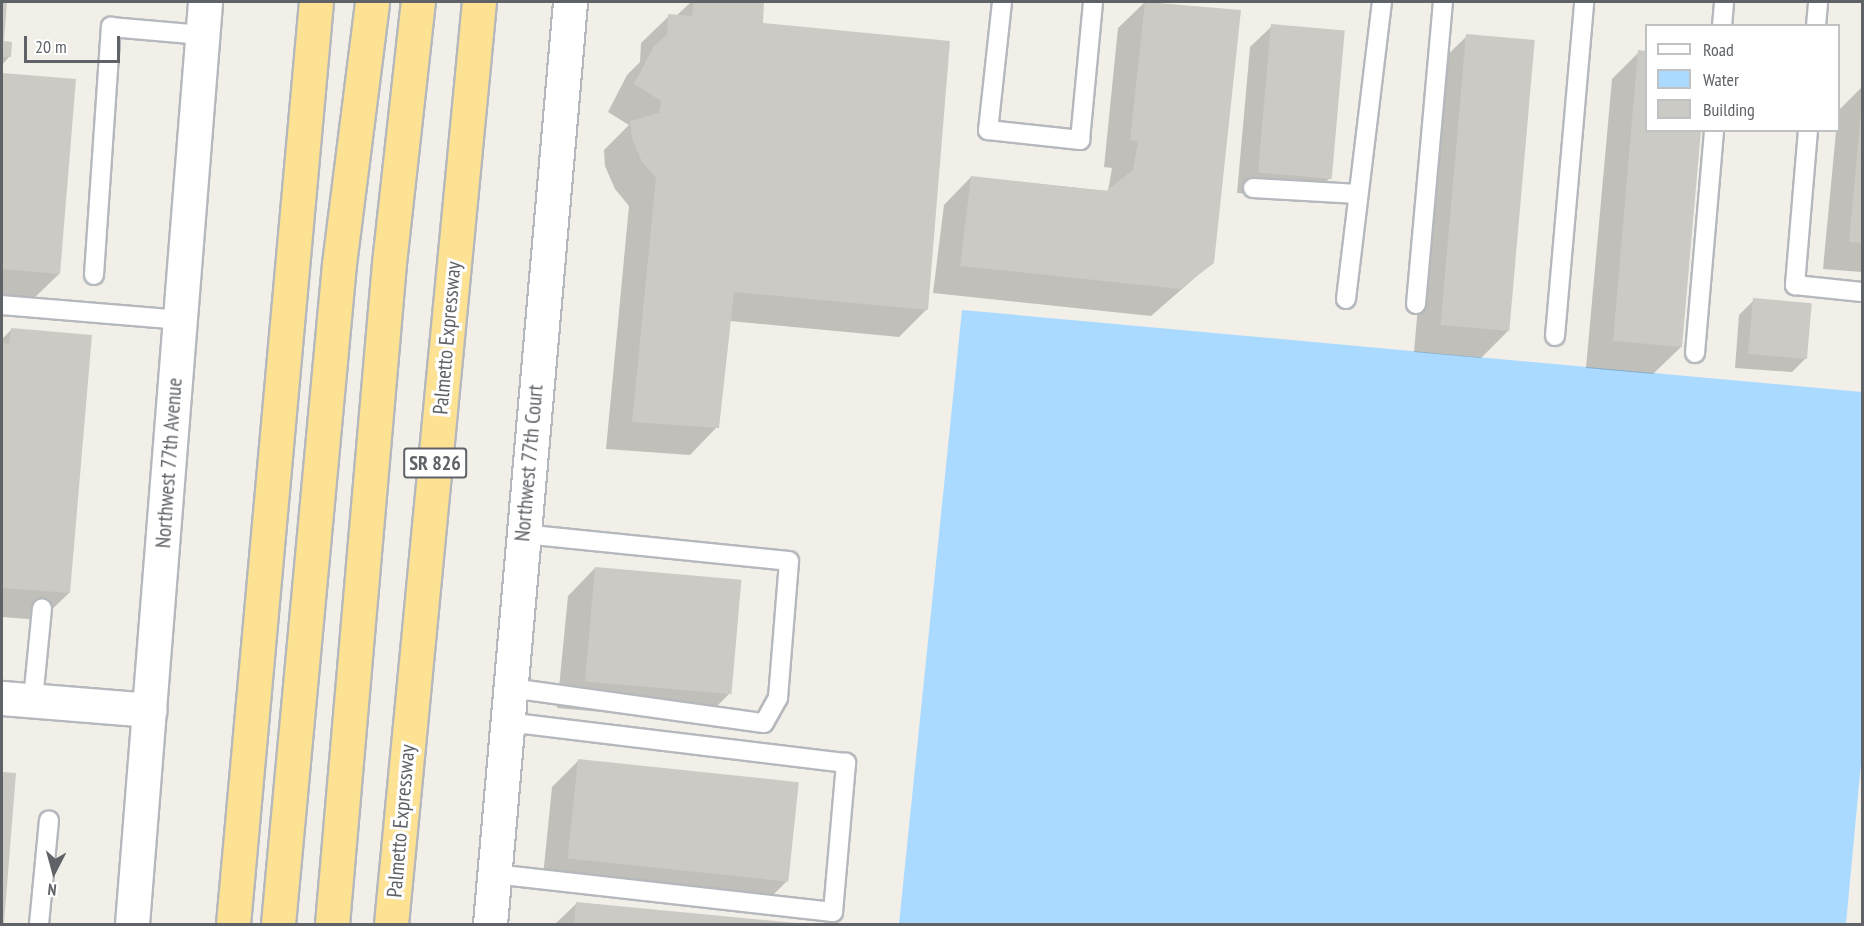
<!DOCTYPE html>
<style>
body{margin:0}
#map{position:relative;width:1864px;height:926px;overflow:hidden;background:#f1efe8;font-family:"PT Sans Narrow",sans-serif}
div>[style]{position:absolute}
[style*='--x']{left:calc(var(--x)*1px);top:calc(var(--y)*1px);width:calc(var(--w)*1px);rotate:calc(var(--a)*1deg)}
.water>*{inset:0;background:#aadaff}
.shadow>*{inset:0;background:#0003}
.building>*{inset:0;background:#cccac5;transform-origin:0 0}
.roads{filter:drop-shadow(2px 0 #b5b8bc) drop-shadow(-2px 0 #b5b8bc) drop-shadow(0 2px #b5b8bc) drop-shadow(0 -2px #b5b8bc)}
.service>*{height:18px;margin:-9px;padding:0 9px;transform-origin:9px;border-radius:9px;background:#fff}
.minor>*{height:33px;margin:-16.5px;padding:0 16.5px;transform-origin:16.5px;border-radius:16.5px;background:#fff}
.tertiary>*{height:33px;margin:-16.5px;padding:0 16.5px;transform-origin:16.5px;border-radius:16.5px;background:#fff}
.motorway>*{height:33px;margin:-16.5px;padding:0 16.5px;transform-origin:16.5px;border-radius:16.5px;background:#fde293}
span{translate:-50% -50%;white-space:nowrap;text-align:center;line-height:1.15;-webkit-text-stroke:6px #fff;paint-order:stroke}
.shield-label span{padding:2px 4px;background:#fff;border:2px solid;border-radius:4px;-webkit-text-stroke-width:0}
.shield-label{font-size:20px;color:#5f6368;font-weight:700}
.street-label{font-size:21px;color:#5f6368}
.frame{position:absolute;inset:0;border:3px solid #5f6368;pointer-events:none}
.legend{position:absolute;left:1645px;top:24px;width:195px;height:108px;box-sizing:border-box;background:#fff;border:2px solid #bfc1c3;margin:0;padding:8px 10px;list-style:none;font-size:18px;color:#5f6368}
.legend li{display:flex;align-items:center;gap:12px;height:30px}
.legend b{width:30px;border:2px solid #bfc1c3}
.north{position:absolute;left:24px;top:842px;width:60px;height:60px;-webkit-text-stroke:4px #fff;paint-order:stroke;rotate:186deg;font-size:16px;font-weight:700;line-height:24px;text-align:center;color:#5f6368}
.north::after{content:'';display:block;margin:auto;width:21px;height:27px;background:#5f6368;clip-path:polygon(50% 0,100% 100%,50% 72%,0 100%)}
.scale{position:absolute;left:24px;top:36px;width:96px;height:27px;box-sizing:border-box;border:3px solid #5f6368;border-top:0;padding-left:8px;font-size:18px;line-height:21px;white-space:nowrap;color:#5f6368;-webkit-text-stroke:4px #fff;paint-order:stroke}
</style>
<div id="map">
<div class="water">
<div style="clip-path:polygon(962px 310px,1862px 392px,1862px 753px,1846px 924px,899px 924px)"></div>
</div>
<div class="shadow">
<div style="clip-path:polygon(2px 2px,6px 2px,2px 43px,9px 57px,2px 65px)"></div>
<div style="clip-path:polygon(691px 2px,763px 2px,761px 24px,927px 309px,899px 337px,730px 321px,717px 427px,690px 455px,606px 449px,629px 206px,615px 189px,605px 166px,604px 150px,629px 125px,608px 112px,627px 75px,640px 62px,641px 43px,669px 16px,676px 16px)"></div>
<div style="clip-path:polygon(1145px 2px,1239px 11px,1213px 262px,1151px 316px,933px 293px,944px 205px,971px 177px,1108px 191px,1112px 168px,1104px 167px,1118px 28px)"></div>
<div style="clip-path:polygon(1272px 26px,1331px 177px,1309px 199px,1237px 193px,1250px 47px)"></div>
<div style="clip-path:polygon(1467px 36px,1508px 331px,1481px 358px,1414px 352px,1439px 63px)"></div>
<div style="clip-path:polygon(1639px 52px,1646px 53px,1646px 130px,1681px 347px,1653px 374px,1586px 368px,1612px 79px)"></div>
<div style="clip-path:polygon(2px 74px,75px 80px,59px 274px,31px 301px,2px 298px)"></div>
<div style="clip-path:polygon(1862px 87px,1862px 272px,1823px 269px,1838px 111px)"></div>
<div style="clip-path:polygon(1754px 300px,1806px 358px,1792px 372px,1735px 368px,1739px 315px)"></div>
<div style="clip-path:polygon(11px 330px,69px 593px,41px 620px,2px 617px,2px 339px)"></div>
<div style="clip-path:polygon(595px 568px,729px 694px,702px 721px,557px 708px,568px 596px)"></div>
<div style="clip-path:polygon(579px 760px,787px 881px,760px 908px,542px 886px,552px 787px)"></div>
<div style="clip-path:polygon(2px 774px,15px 775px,2px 923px)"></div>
<div style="clip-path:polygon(576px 904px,798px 924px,555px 924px)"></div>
</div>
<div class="building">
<div style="clip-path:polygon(2px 2px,7px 2px,4px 41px,12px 42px,11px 57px,2px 57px)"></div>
<div style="clip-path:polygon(694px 2px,764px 2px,763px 23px,950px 41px,928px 310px,734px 292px,719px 428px,632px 422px,656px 178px,642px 162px,632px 138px,630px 121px,659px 113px,661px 101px,634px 84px,654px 46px,667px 35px,668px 14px,692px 16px)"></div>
<div style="clip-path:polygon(1145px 2px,1241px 10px,1214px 263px,1180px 289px,960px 266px,971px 176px,1106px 191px,1133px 170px,1138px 141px,1130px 140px)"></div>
<div style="left:1271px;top:24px;width:74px;height:149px;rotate:5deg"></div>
<div style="left:1466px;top:34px;width:69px;height:292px;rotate:5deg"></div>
<div style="clip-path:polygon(1638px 50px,1646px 51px,1646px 130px,1701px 130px,1682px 347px,1613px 341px)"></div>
<div style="clip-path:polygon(2px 73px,76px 79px,60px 274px,2px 269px)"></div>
<div style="clip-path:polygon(1861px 112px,1862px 112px,1862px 243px,1849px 242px)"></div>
<div style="left:1753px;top:298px;width:59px;height:56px;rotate:5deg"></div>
<div style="clip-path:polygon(11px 328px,92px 335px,70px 593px,2px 588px,2px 343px,9px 344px)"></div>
<div style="left:595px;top:567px;width:147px;height:115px;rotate:5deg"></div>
<div style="left:578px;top:759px;width:222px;height:100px;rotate:6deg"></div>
<div style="clip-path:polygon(2px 772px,16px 773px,4px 923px,2px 923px)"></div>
<div style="clip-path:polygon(576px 902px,796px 923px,796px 924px,574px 924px)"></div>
</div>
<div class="roads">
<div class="service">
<div style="--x:1002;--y:2;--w:129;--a:96.2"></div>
<div style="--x:988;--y:130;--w:93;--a:6.2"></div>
<div style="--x:1080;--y:140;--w:139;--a:-84.6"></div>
<div style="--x:1722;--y:26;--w:24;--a:-85"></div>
<div style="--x:1816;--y:26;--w:24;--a:-85"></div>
<div style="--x:1808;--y:130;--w:156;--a:94.8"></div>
<div style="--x:1795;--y:285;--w:67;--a:6"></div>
<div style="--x:1253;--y:188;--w:105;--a:3.3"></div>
<div style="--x:94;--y:275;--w:249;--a:-86.1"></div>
<div style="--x:111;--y:27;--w:91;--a:5"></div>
<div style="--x:1346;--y:299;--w:299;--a:-83.1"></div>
<div style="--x:1416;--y:304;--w:303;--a:-84.9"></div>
<div style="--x:2;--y:305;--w:180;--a:4.8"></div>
<div style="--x:1555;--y:336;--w:335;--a:-85"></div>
<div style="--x:1695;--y:353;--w:224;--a:-85.1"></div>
<div style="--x:511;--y:688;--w:255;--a:7.9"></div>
<div style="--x:764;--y:723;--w:29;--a:-61"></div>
<div style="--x:778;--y:698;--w:137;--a:-85.4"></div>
<div style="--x:789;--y:561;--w:267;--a:-174.2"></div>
<div style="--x:33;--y:700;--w:92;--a:-84.4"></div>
<div style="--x:494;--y:874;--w:341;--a:6.4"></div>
<div style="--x:833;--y:912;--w:150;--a:-85"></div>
<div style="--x:846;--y:763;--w:340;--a:-173.1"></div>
<div style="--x:39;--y:924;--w:104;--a:-84.5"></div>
</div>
<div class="minor">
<div style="--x:132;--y:924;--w:925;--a:-85.47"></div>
<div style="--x:490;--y:924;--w:925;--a:-85.04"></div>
</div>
<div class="tertiary">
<div style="--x:2;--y:698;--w:148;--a:4.6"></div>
</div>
<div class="motorway">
<div style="--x:233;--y:924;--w:926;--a:-84.86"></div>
<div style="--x:278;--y:924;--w:663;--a:-84.72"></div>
<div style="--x:339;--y:264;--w:264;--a:-82.8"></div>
<div style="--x:332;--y:924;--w:663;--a:-85.07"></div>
<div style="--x:389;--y:263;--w:263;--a:-83.7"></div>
<div style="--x:391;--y:924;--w:926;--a:-84.55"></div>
</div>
</div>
<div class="shield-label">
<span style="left:435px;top:463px">SR 826</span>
</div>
<div class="street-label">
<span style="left:447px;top:338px;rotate:-85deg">Palmetto Expressway</span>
<span style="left:169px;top:463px;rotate:-86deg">Northwest 77th Avenue</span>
<span style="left:529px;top:463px;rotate:-85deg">Northwest 77th Court</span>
<span style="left:401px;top:821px;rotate:-85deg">Palmetto Expressway</span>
</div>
<div class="frame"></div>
<ul class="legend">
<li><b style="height:8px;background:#fff"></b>Road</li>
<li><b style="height:16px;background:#aadaff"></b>Water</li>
<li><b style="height:16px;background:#cccac5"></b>Building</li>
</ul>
<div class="north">N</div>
<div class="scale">20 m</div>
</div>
